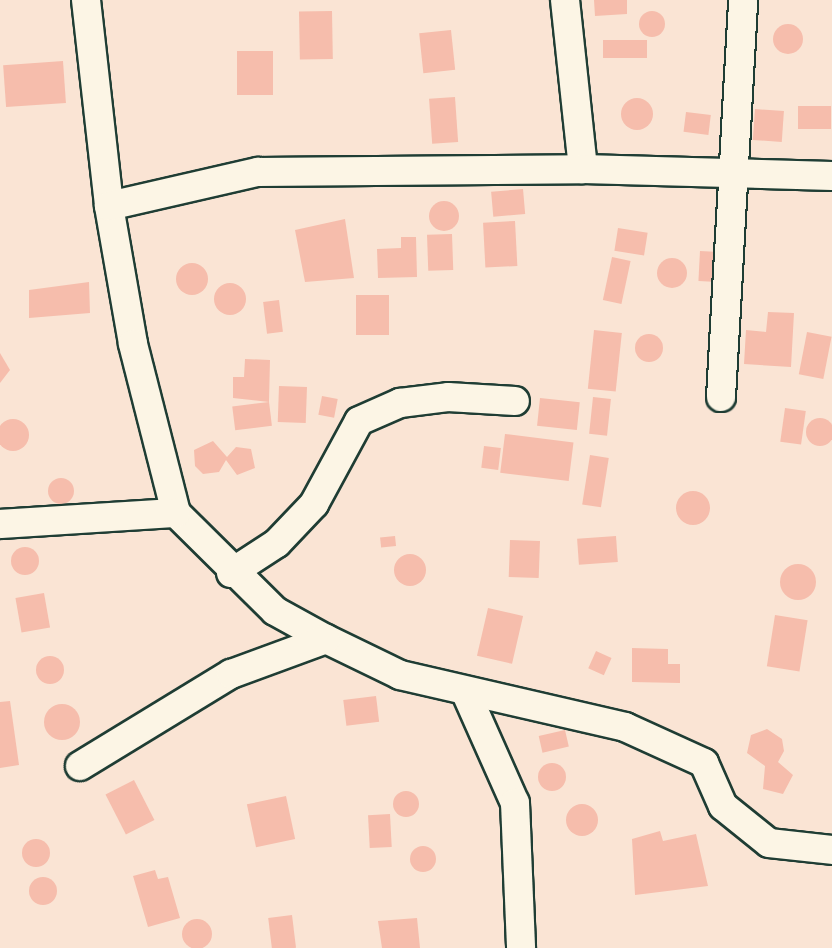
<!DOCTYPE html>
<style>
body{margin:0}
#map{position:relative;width:832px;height:948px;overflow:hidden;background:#fae4d4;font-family:Caveat,sans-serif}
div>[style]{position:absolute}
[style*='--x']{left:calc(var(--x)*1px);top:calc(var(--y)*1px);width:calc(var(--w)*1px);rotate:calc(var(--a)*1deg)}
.building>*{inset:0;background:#f6bdac;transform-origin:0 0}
.round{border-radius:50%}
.roads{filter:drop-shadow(2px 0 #1f3d34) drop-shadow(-2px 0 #1f3d34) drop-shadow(0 2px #1f3d34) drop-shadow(0 -2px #1f3d34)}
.minor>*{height:28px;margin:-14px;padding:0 14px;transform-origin:14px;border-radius:14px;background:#fcf5e5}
span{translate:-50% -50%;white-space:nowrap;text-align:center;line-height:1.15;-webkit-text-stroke:5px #fcf5e5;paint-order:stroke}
</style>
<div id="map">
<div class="building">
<div style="clip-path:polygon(594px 0,627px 0,627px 14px,595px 16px)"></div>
<div style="left:332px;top:11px;width:48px;height:33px;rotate:89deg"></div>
<div class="round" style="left:639px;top:11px;width:26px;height:26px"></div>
<div class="round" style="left:773px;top:24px;width:30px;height:30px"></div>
<div style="left:451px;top:30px;width:40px;height:32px;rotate:84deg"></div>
<div style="left:647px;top:40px;width:18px;height:44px;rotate:90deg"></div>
<div style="left:273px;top:51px;width:44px;height:36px;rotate:90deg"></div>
<div style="left:63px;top:61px;width:42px;height:60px;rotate:86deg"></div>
<div style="left:455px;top:97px;width:45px;height:26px;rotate:86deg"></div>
<div class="round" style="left:621px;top:98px;width:32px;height:32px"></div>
<div style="left:831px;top:106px;width:23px;height:33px;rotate:90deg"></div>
<div style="left:755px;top:109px;width:29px;height:31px;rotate:4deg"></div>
<div style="left:686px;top:112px;width:25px;height:20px;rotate:7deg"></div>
<div style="left:523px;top:189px;width:25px;height:32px;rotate:85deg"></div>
<div class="round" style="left:429px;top:201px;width:30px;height:30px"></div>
<div style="clip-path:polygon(345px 219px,354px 278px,305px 282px,295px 230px)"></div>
<div style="left:515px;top:221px;width:45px;height:32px;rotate:87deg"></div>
<div style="left:618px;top:228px;width:30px;height:23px;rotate:9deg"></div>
<div style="left:452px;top:234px;width:36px;height:25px;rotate:88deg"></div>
<div style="clip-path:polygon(401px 237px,416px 237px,417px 277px,378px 278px,377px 249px,401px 248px)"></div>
<div style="left:700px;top:251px;width:19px;height:30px;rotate:3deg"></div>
<div style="left:612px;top:257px;width:19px;height:44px;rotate:12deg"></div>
<div class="round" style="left:657px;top:258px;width:30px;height:30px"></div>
<div class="round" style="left:176px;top:263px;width:32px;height:32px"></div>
<div style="clip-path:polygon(89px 282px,90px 313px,29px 318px,29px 290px)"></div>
<div class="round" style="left:214px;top:283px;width:32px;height:32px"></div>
<div style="left:356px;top:295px;width:33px;height:40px"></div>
<div style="left:279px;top:300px;width:32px;height:16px;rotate:83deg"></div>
<div style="clip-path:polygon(768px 312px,794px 313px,791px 367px,744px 364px,746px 330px,766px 332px)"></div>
<div style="left:594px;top:330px;width:28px;height:59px;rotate:6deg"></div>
<div style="left:807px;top:332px;width:25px;height:43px;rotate:11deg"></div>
<div class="round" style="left:635px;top:334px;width:28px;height:28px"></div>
<div style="clip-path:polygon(0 353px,10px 370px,0 383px)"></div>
<div style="clip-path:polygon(245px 359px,270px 360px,269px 402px,233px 398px,233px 377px,244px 377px)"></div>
<div style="left:279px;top:386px;width:28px;height:36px;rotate:2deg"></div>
<div style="left:322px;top:396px;width:16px;height:19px;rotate:11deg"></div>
<div style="left:593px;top:397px;width:18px;height:37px;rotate:6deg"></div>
<div style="left:540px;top:398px;width:40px;height:28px;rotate:6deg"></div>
<div style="left:269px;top:402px;width:24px;height:37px;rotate:83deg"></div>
<div style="left:785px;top:408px;width:21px;height:34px;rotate:8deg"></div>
<div class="round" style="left:806px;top:418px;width:28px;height:28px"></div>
<div class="round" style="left:-3px;top:419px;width:32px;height:32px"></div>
<div style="left:505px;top:434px;width:69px;height:39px;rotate:7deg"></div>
<div style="clip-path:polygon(213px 441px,227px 457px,236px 447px,251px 449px,255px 468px,237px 475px,226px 460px,219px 472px,203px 474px,195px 466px,194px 450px)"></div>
<div style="left:484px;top:446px;width:17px;height:22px;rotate:7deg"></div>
<div style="left:590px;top:455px;width:19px;height:50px;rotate:9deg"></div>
<div class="round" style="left:48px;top:478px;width:26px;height:26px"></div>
<div class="round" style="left:676px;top:491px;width:34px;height:34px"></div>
<div style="left:395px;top:536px;width:10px;height:15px;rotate:84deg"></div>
<div style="left:616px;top:536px;width:26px;height:39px;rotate:86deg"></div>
<div style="left:510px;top:540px;width:30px;height:37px;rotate:2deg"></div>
<div class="round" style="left:11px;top:547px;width:28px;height:28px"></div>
<div class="round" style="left:394px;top:554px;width:32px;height:32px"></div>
<div class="round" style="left:780px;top:564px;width:36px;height:36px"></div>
<div style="left:44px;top:593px;width:35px;height:29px;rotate:80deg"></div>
<div style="left:488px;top:608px;width:36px;height:49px;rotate:13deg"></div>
<div style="left:775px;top:615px;width:33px;height:52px;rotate:9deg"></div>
<div style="clip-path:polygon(632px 648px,668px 649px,668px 664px,680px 664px,680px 683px,632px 682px)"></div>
<div style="left:596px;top:651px;width:17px;height:19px;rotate:24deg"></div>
<div class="round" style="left:36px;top:656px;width:28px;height:28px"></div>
<div style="left:376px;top:696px;width:26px;height:33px;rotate:83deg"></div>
<div style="clip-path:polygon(10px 701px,19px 765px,0 768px,0 702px)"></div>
<div class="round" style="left:44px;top:704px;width:36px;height:36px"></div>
<div style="clip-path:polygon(767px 729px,782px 739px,784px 751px,778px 762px,793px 775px,783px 794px,763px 789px,765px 766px,747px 753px,751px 735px)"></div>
<div style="left:565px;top:730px;width:17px;height:27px;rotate:77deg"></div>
<div class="round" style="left:538px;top:763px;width:28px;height:28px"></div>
<div style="left:134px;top:780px;width:45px;height:32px;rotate:63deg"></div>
<div class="round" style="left:393px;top:791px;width:26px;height:26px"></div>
<div style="left:286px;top:796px;width:44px;height:40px;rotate:78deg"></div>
<div class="round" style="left:566px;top:804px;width:32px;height:32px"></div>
<div style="left:390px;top:814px;width:33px;height:22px;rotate:87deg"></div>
<div style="clip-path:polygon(660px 831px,663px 841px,696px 834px,708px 886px,635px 895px,632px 839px)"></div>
<div class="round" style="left:22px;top:839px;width:28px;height:28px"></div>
<div class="round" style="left:410px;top:846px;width:26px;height:26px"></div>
<div style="clip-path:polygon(155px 870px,158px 879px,168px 877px,180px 918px,148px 927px,133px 876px)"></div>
<div class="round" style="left:29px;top:877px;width:28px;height:28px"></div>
<div style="left:292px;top:915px;width:33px;height:24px;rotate:83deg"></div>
<div style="clip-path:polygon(417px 918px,420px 948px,382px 948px,378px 921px)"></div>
<div class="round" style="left:182px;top:919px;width:30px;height:30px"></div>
</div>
<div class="roads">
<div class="minor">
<div style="--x:86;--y:0;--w:207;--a:83.6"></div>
<div style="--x:109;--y:206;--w:140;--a:80.1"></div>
<div style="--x:133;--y:344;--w:174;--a:75.7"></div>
<div style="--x:176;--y:513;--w:139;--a:44.7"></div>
<div style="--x:275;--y:611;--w:58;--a:28.8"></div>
<div style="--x:326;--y:639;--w:82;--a:25.9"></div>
<div style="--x:400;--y:675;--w:231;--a:13"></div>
<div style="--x:625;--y:727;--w:87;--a:24.5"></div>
<div style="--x:704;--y:763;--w:47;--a:66.2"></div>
<div style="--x:723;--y:806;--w:59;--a:38.8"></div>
<div style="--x:769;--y:843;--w:63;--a:6.3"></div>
<div style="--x:565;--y:0;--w:170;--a:83.9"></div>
<div style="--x:109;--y:206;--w:153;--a:-12.9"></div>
<div style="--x:258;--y:172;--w:325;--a:-0.5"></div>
<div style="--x:583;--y:169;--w:249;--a:1.6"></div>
<div style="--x:721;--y:397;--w:398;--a:-86.8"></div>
<div style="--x:0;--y:524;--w:176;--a:-3.6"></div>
<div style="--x:231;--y:573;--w:55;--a:-33.1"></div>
<div style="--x:277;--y:543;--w:54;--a:-46.5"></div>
<div style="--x:314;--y:504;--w:94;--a:-61.5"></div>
<div style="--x:359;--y:421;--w:45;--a:-23.7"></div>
<div style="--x:400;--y:403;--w:48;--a:-7.1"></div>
<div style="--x:448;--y:397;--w:67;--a:3.4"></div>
<div style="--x:466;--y:693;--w:120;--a:66"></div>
<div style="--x:515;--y:803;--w:145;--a:87.6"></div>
<div style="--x:80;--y:766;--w:177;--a:-31.4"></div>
<div style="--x:231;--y:674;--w:101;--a:-20.2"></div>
</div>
</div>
</div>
